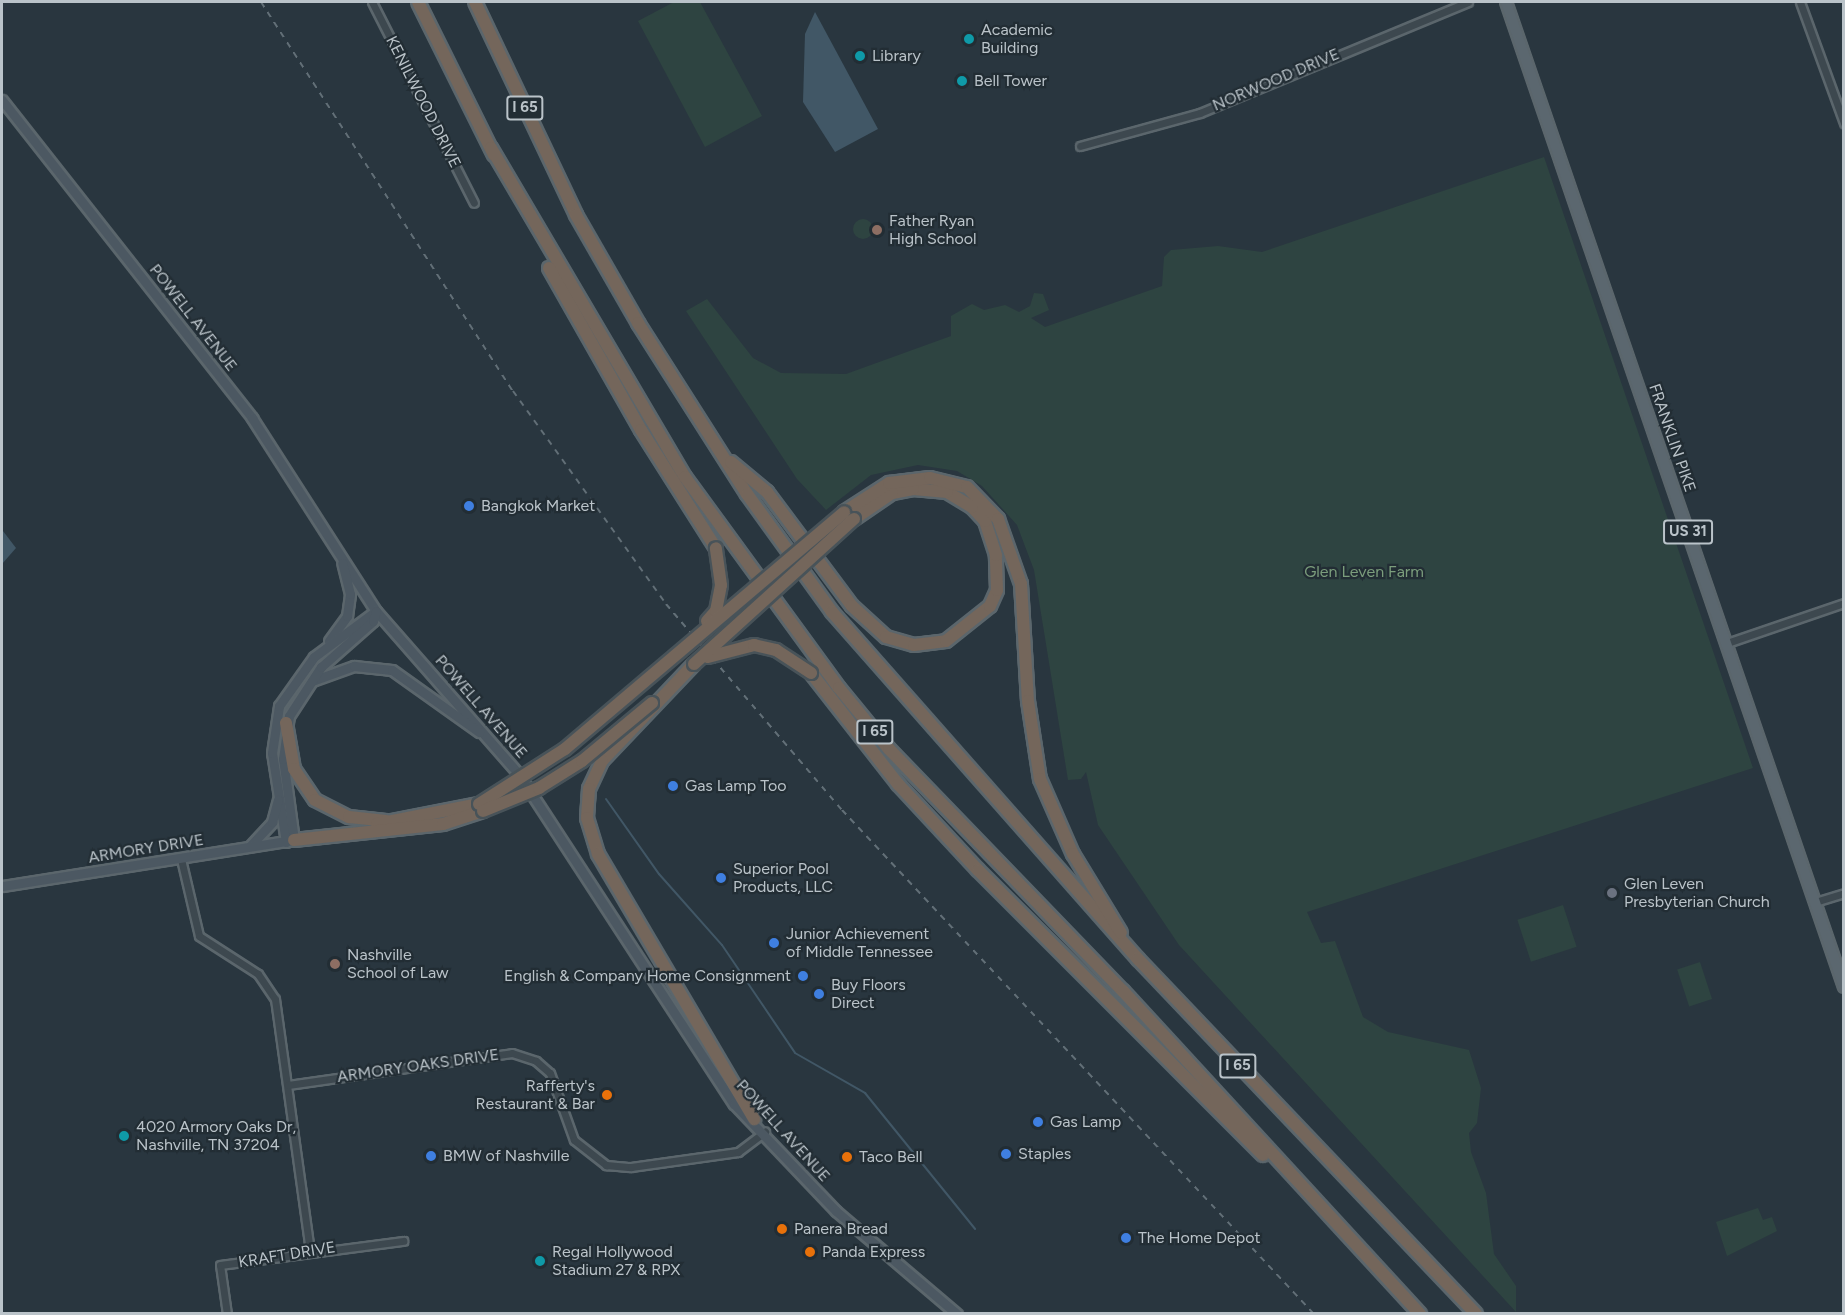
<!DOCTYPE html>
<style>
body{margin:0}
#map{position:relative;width:1845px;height:1315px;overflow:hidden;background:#29363f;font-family:Figtree,sans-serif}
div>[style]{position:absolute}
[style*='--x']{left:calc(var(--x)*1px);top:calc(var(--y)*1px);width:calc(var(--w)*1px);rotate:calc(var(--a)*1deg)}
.green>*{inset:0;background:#2e4441;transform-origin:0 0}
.round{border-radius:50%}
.water>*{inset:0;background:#415766}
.stream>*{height:2px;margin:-1px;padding:0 1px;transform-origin:1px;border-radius:1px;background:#415766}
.roads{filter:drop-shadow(2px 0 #5b666c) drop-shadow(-2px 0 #5b666c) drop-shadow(0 2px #5b666c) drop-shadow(0 -2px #5b666c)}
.street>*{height:7px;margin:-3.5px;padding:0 3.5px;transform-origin:3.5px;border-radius:3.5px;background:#3d484f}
.secondary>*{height:9px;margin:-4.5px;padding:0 4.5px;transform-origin:4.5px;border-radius:4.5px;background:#4c5862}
.primary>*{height:10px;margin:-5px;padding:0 5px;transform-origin:5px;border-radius:5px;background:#5b676f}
.highway>*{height:12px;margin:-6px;padding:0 6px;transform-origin:6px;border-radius:6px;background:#74665b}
.rail>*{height:2px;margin-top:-1px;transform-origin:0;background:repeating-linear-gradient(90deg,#626f77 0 6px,transparent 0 12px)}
.bridges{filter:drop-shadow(2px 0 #485359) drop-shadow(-2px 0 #485359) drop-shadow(0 2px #485359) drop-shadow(0 -2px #485359)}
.highway-bridge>*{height:12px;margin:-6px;padding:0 6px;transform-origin:6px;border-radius:6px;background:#74665b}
.dots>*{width:16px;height:16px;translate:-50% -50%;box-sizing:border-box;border:3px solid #222d34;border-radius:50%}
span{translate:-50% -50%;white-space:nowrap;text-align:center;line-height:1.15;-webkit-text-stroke:4.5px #222d34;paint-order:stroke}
.shield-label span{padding:2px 4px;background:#222d34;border:2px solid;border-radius:4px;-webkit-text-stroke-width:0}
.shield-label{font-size:15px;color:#bac3c9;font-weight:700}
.poi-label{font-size:16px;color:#bac3c9}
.left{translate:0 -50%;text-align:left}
.right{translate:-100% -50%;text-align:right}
.street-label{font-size:16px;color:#bac3c9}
.park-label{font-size:16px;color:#7b9d7c}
.frame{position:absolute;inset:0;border:3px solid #bac3c9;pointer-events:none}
</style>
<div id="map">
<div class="green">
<div style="clip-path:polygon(674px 2px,700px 2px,762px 116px,705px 147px,638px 21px)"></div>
<div style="clip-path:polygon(1544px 157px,1753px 768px,1307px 912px,1321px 943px,1335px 941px,1363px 1017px,1388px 1032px,1469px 1050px,1481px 1088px,1477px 1123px,1469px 1133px,1471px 1152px,1486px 1193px,1494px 1254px,1516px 1286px,1516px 1312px,1179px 945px,1098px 825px,1086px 772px,1081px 779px,1068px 780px,1034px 570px,1017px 525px,982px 486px,957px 471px,918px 465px,871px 475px,826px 510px,797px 479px,686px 311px,707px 299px,753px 358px,781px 373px,846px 374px,951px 336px,951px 316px,972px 304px,984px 310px,1005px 305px,1019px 312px,1030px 306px,1034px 293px,1043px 294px,1049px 310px,1031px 318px,1045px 327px,1162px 286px,1164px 257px,1171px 250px,1218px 246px,1262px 252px)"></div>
<div class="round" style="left:853px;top:219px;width:20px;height:20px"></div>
<div style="left:1563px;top:905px;width:44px;height:48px;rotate:72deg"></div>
<div style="left:1700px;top:962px;width:39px;height:24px;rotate:72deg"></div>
<div style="clip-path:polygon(1758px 1208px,1763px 1220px,1772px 1217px,1777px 1231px,1727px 1256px,1716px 1222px)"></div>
</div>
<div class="water">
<div style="clip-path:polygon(815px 12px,878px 129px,835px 152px,803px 102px,805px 34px)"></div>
<div style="clip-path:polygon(3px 531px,16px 548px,2px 564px,2px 531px)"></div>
</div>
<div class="stream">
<div style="--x:606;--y:799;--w:92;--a:54.8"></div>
<div style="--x:659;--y:874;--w:95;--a:48.4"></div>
<div style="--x:722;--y:945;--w:130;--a:55.9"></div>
<div style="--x:795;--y:1053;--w:81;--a:29.7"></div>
<div style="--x:865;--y:1093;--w:175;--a:51"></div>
</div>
<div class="roads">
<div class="street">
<div style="--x:372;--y:2;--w:225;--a:63.1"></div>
<div style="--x:1800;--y:2;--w:129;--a:70"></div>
<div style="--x:1080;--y:146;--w:124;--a:-15.4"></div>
<div style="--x:1200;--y:113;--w:290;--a:-22.5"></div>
<div style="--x:1727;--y:643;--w:124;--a:-18.9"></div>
<div style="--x:181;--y:859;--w:79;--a:76.8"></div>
<div style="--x:199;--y:936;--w:70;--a:32.8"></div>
<div style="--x:258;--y:974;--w:30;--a:56"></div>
<div style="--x:275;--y:999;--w:253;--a:82.1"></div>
<div style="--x:1815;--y:902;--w:30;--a:-17"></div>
<div style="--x:288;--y:1085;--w:226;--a:-8.1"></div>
<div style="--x:512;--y:1053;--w:25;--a:18"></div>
<div style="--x:536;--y:1061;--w:18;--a:41"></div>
<div style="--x:550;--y:1073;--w:71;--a:70.3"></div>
<div style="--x:574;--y:1140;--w:41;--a:38"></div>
<div style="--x:606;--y:1165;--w:25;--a:5"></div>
<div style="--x:631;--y:1167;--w:108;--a:-8"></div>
<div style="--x:738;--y:1152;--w:34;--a:-37"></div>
<div style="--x:227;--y:1314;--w:49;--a:-98.1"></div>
<div style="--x:220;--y:1265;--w:185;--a:-7.5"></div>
</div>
<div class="secondary">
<div style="--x:2;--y:100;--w:405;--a:51.8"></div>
<div style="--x:252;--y:418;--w:229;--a:57.3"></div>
<div style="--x:376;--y:611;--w:215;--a:48.8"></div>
<div style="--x:518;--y:773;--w:395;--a:56.9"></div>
<div style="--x:734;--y:1104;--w:148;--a:46.4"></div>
<div style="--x:836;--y:1211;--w:159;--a:40.4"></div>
<div style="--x:329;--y:641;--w:31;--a:-54"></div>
<div style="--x:347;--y:616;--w:22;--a:-82"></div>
<div style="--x:350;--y:594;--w:32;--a:-104"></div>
<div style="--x:312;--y:681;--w:45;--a:-19.7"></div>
<div style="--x:354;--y:666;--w:38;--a:6"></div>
<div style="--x:392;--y:670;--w:107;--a:35.5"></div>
<div style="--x:286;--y:842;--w:90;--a:-98.9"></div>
<div style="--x:272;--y:753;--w:48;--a:-81.5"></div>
<div style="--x:279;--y:706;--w:60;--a:-54.5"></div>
<div style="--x:314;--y:657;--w:77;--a:-36.6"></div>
<div style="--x:250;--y:846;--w:33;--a:-47"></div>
<div style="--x:272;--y:822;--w:23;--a:-75"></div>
<div style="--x:2;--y:886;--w:296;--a:-9"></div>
<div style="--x:294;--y:840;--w:82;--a:-97.7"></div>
<div style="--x:283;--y:759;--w:43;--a:-82.1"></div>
<div style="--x:289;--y:716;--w:59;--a:-56.9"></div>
<div style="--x:321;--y:667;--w:69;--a:-41.5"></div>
<div style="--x:373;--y:621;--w:10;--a:-73"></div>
</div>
<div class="primary">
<div style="--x:1506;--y:2;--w:1041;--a:71.06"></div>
</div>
<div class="highway">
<div style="--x:418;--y:2;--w:171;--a:63.6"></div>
<div style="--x:475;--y:2;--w:236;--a:64.6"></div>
<div style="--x:576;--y:215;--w:125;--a:60.1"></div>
<div style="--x:638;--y:323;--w:203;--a:57.5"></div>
<div style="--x:747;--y:494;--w:145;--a:54.2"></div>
<div style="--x:832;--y:612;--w:463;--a:48.6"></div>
<div style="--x:1138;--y:959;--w:490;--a:46.4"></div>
<div style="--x:491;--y:148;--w:382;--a:59.5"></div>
<div style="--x:685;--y:477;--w:261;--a:53.9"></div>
<div style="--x:839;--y:688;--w:79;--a:50.7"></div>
<div style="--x:889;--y:749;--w:337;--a:46"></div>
<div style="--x:1123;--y:991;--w:439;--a:47.4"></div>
<div style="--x:549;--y:268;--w:186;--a:60.4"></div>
<div style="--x:641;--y:430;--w:140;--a:57.6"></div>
<div style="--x:731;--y:462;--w:47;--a:39.8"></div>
<div style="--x:767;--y:492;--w:142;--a:53.3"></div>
<div style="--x:852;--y:606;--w:46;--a:42.4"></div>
<div style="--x:886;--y:637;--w:29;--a:16"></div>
<div style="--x:914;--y:645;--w:32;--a:-7"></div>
<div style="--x:946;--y:641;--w:56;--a:-38.5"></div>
<div style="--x:990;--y:606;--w:17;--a:-66"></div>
<div style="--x:997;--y:590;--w:35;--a:-92"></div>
<div style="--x:996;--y:555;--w:36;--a:-108"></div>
<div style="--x:985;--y:521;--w:19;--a:-133"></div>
<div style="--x:972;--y:507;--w:29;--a:-149"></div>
<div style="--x:947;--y:492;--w:34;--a:-175"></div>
<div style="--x:913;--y:489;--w:21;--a:169"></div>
<div style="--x:892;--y:493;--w:46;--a:145.6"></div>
<div style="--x:844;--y:512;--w:54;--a:-32.8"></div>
<div style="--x:889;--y:483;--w:41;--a:-7"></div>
<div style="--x:930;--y:478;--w:38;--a:14"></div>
<div style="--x:967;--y:487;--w:45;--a:45.9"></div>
<div style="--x:998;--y:519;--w:69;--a:70.5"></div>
<div style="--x:1021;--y:584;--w:117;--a:86.6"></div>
<div style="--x:1028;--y:701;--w:79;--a:81.3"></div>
<div style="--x:1040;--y:779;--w:82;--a:66.3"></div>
<div style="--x:1073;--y:854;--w:92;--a:58.7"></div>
<div style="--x:694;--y:664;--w:134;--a:133.5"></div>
<div style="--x:602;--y:761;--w:31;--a:115"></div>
<div style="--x:589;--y:789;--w:29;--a:94"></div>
<div style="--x:587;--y:818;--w:38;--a:73"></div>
<div style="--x:598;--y:854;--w:308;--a:59.5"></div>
<div style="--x:811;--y:673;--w:141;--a:51.9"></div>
<div style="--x:898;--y:784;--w:117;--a:47.1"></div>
<div style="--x:978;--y:870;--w:403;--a:45"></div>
<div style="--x:286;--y:723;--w:47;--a:80.1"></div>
<div style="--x:294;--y:769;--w:37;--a:56"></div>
<div style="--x:315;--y:800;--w:38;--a:27"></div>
<div style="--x:349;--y:817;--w:37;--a:6"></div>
<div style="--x:377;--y:824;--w:104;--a:-11.1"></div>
<div style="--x:294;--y:840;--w:150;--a:-6.1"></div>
<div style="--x:443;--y:824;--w:42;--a:-18"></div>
</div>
</div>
<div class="rail">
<div style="--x:261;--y:2;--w:463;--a:57.1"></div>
<div style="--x:513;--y:391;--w:262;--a:54.3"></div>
<div style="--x:666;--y:604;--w:271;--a:49.5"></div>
<div style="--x:842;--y:810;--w:691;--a:46.88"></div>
</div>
<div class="bridges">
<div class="highway-bridge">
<div style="--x:707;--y:621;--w:13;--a:-48"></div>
<div style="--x:716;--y:611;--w:26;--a:-79"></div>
<div style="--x:721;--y:585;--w:37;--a:-98"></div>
<div style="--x:708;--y:657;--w:48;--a:-14.6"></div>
<div style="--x:754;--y:645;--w:23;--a:13"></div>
<div style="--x:776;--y:650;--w:42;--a:33.3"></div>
<div style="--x:694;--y:664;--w:216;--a:-42.2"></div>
<div style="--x:479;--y:804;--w:102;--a:-32.6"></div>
<div style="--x:565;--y:749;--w:366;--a:-40.3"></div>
<div style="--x:483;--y:811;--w:61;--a:-22.3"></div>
<div style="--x:539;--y:788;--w:51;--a:-32.1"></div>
<div style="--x:582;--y:761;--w:91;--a:-39.6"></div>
</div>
</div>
<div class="dots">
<div style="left:969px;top:39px;background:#0f9aa8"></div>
<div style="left:860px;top:56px;background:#0f9aa8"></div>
<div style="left:962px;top:81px;background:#0f9aa8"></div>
<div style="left:877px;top:230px;background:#8d6e63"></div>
<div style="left:469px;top:506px;background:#3f7fe0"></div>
<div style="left:673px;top:786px;background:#3f7fe0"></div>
<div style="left:721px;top:878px;background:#3f7fe0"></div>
<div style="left:1612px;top:893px;background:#6b7280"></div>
<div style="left:774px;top:943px;background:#3f7fe0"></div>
<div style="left:335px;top:964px;background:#8d6e63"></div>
<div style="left:803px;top:976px;background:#3f7fe0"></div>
<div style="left:819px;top:994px;background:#3f7fe0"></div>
<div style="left:607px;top:1095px;background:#e8710a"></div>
<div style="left:1038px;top:1122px;background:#3f7fe0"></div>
<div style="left:124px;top:1136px;background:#0f9aa8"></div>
<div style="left:1006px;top:1154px;background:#3f7fe0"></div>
<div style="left:431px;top:1156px;background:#3f7fe0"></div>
<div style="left:847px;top:1157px;background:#e8710a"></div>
<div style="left:782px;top:1229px;background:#e8710a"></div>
<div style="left:1126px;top:1238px;background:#3f7fe0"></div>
<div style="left:810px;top:1252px;background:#e8710a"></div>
<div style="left:540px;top:1261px;background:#0f9aa8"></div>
</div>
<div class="shield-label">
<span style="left:525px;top:108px">I 65</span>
<span style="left:1688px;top:532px">US 31</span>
<span style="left:875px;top:732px">I 65</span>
<span style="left:1238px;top:1066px">I 65</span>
</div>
<div class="poi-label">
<span class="left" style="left:981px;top:39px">Academic<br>Building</span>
<span class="left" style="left:872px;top:56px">Library</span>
<span class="left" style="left:974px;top:81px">Bell Tower</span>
<span class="left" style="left:889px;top:230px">Father Ryan<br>High School</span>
<span class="left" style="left:481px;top:506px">Bangkok Market</span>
<span class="left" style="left:685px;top:786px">Gas Lamp Too</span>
<span class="left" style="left:733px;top:878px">Superior Pool<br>Products, LLC</span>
<span class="left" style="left:1624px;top:893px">Glen Leven<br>Presbyterian Church</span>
<span class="left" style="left:786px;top:943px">Junior Achievement<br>of Middle Tennessee</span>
<span class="left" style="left:347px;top:964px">Nashville<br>School of Law</span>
<span class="right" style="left:791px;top:976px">English &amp; Company Home Consignment</span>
<span class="left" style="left:831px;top:994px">Buy Floors<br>Direct</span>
<span class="right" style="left:595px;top:1095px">Rafferty's<br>Restaurant &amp; Bar</span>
<span class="left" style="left:1050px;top:1122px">Gas Lamp</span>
<span class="left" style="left:136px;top:1136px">4020 Armory Oaks Dr,<br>Nashville, TN 37204</span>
<span class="left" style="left:1018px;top:1154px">Staples</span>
<span class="left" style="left:443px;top:1156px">BMW of Nashville</span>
<span class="left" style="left:859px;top:1157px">Taco Bell</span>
<span class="left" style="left:794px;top:1229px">Panera Bread</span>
<span class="left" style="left:1138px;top:1238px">The Home Depot</span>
<span class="left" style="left:552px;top:1261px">Regal Hollywood<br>Stadium 27 &amp; RPX</span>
<span class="left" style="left:822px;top:1252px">Panda Express</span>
</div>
<div class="street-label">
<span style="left:1276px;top:80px;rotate:-23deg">NORWOOD DRIVE</span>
<span style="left:423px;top:102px;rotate:63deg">KENILWOOD DRIVE</span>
<span style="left:193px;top:318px;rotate:52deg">POWELL AVENUE</span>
<span style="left:1672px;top:438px;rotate:71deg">FRANKLIN PIKE</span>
<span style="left:481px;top:707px;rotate:49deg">POWELL AVENUE</span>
<span style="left:146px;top:849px;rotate:-9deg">ARMORY DRIVE</span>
<span style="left:418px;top:1066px;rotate:-8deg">ARMORY OAKS DRIVE</span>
<span style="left:783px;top:1131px;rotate:48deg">POWELL AVENUE</span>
<span style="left:287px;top:1255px;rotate:-9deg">KRAFT DRIVE</span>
</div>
<div class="park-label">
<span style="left:1364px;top:572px">Glen Leven Farm</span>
</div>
<div class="frame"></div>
</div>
